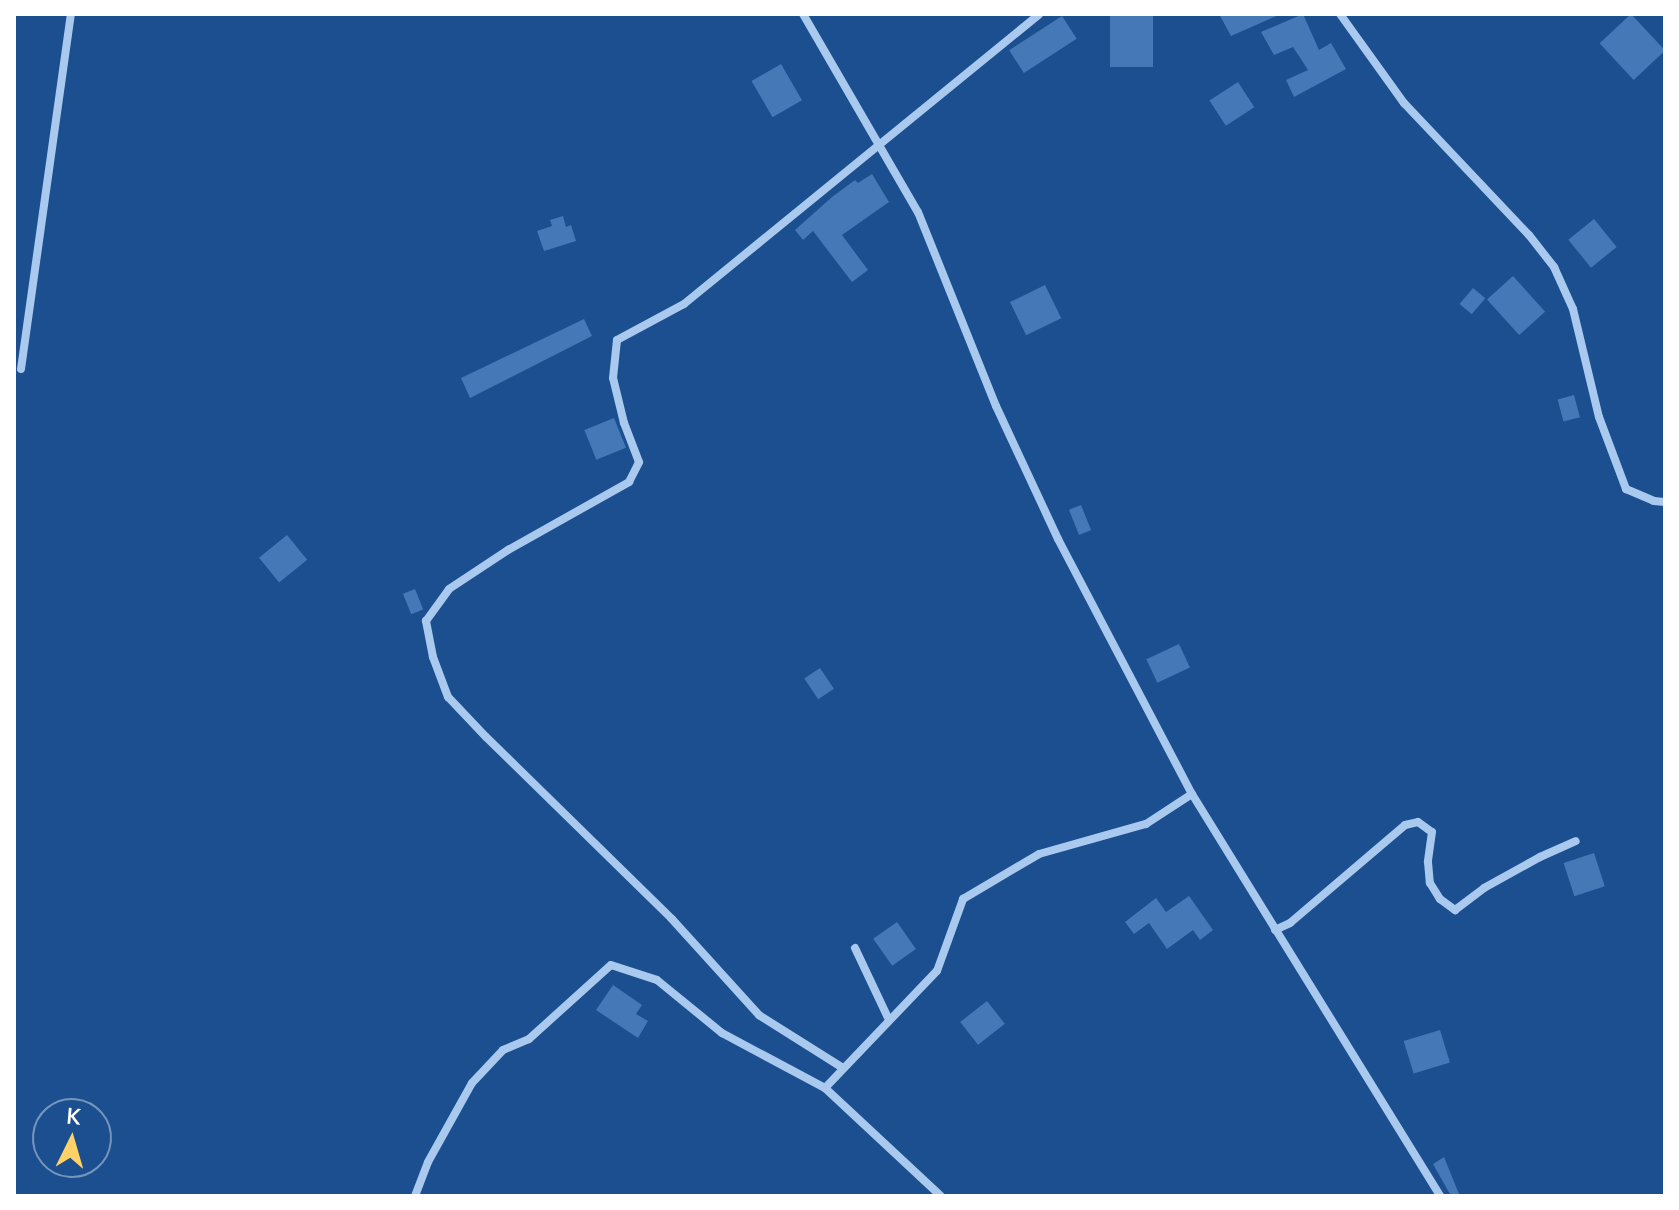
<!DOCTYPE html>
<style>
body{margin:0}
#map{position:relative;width:1679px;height:1210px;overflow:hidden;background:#1b4f8f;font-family:Manrope,sans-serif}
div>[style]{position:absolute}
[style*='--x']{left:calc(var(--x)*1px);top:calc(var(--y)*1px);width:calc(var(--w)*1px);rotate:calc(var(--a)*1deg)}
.building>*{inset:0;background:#4478b7;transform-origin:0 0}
.minor>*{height:8px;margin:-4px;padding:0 4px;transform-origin:4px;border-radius:4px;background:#a9c9ee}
span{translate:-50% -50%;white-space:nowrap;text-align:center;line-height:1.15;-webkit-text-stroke:7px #1b4f8f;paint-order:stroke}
.frame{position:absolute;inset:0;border:16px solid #fff;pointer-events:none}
.north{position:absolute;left:32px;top:1098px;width:80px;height:80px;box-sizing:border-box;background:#1b4f8f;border:2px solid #7695bc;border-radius:50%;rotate:5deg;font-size:22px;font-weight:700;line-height:32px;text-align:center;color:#fff}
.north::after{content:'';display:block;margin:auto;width:28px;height:36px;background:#ffd166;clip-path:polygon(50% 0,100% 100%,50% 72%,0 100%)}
</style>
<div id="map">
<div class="building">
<div style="left:1110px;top:14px;width:43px;height:53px"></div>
<div style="clip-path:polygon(1219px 14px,1281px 14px,1231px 36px)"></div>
<div style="clip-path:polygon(1303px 14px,1319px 50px,1331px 43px,1346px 69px,1294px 97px,1286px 80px,1308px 70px,1293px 47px,1274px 55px,1261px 32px)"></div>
<div style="left:1631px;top:14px;width:50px;height:43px;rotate:47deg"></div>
<div style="left:1062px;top:16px;width:27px;height:63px;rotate:57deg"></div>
<div style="left:781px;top:64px;width:42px;height:34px;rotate:60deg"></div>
<div style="left:1238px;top:82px;width:30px;height:34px;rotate:57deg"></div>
<div style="clip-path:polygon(872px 174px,889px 202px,842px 235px,868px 270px,852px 282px,813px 231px,803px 240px,795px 230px,832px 197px,855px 180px,858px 183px)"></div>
<div style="clip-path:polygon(563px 216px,566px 227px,571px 225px,576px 241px,544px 251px,537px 231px,552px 226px,550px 220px)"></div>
<div style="left:1594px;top:219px;width:36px;height:33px;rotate:51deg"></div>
<div style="left:1513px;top:276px;width:48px;height:35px;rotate:48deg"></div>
<div style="left:1045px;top:285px;width:37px;height:39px;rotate:64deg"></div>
<div style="left:1473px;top:288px;width:16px;height:21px;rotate:40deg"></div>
<div style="clip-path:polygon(584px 319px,592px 336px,470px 398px,461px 378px)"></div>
<div style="left:1574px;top:395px;width:23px;height:17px;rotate:75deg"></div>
<div style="left:614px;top:418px;width:32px;height:32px;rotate:68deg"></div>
<div style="left:1081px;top:505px;width:27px;height:13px;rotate:68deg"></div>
<div style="left:287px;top:535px;width:32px;height:36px;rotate:51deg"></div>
<div style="left:415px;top:589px;width:22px;height:13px;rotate:68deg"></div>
<div style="left:1179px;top:644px;width:26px;height:36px;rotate:65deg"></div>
<div style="left:820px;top:668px;width:25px;height:19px;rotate:56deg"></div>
<div style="left:1594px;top:853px;width:35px;height:32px;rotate:72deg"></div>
<div style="clip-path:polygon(1189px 896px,1213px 930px,1200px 940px,1193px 930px,1167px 949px,1149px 923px,1134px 934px,1125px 922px,1156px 898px,1166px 912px)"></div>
<div style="left:897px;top:922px;width:33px;height:29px;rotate:55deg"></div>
<div style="clip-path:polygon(613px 985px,642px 1005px,636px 1014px,648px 1021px,638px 1038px,596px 1010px)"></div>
<div style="left:987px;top:1001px;width:29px;height:34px;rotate:52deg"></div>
<div style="left:1440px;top:1030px;width:34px;height:38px;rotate:73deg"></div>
<div style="clip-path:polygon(1444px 1157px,1459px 1194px,1454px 1196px,1451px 1196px,1433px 1164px)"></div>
</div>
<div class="minor">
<div style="--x:803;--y:14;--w:229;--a:59.9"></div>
<div style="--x:918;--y:212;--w:209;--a:68.1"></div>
<div style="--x:996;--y:406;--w:147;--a:65"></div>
<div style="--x:1058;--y:539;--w:288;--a:62.3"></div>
<div style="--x:1192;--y:794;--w:472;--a:58.3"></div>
<div style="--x:1340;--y:14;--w:110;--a:54.3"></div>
<div style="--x:1404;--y:103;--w:182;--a:46.6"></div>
<div style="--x:1529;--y:235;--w:41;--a:52"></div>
<div style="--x:1554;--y:267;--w:46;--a:65.7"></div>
<div style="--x:1573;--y:309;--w:111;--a:76.5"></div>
<div style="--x:1599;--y:417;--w:77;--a:69.4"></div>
<div style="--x:1626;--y:489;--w:30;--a:23"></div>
<div style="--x:1654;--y:501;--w:11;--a:5"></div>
<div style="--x:21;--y:369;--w:359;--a:-82"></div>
<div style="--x:1275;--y:930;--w:17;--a:-25"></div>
<div style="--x:1290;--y:923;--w:151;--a:-40.4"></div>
<div style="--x:1405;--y:825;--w:13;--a:-13"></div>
<div style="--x:1418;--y:822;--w:17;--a:36"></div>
<div style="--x:1432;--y:832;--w:30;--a:98"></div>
<div style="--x:1428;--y:862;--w:21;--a:85"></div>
<div style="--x:1430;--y:883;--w:19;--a:58"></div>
<div style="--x:1440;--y:899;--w:19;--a:36"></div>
<div style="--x:1455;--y:910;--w:36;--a:-37"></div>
<div style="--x:1484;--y:888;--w:64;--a:-29"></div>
<div style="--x:1540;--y:857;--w:39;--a:-24"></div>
<div style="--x:855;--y:948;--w:80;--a:64.7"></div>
<div style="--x:843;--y:1068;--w:99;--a:-147.8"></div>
<div style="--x:759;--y:1015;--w:130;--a:-132.2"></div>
<div style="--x:672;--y:919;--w:260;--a:-135.6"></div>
<div style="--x:486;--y:737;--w:55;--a:-133.5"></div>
<div style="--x:448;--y:697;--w:43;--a:-110.6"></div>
<div style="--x:433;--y:657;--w:37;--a:-101"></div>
<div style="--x:426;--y:621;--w:39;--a:-54"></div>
<div style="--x:449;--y:589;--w:71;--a:-33.5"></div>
<div style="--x:508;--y:550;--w:139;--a:-29.3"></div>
<div style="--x:629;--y:482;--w:22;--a:-63"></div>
<div style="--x:639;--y:462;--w:42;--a:-111"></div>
<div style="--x:624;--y:423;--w:46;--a:-103.7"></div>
<div style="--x:613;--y:378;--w:38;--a:-84"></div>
<div style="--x:617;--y:340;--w:76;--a:-28.2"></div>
<div style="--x:684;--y:304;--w:458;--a:-39.2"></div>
<div style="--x:825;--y:1088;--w:158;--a:43"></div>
<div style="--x:415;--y:1196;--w:36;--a:-69"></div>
<div style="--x:428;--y:1162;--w:90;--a:-60.9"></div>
<div style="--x:472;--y:1083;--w:45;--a:-46.8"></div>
<div style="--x:503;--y:1050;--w:28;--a:-23"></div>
<div style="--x:529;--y:1039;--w:110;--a:-42.1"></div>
<div style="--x:611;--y:965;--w:48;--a:18.1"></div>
<div style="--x:657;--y:980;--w:84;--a:39.2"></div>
<div style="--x:722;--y:1033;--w:117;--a:28.1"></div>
<div style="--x:825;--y:1088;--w:162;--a:-46.3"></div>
<div style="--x:937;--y:971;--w:77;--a:-70.1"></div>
<div style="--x:963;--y:899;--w:88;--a:-30.6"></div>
<div style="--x:1039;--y:854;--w:111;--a:-15.7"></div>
<div style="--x:1146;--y:824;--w:55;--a:-33.1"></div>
</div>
<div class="frame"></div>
<div class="north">K</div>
</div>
